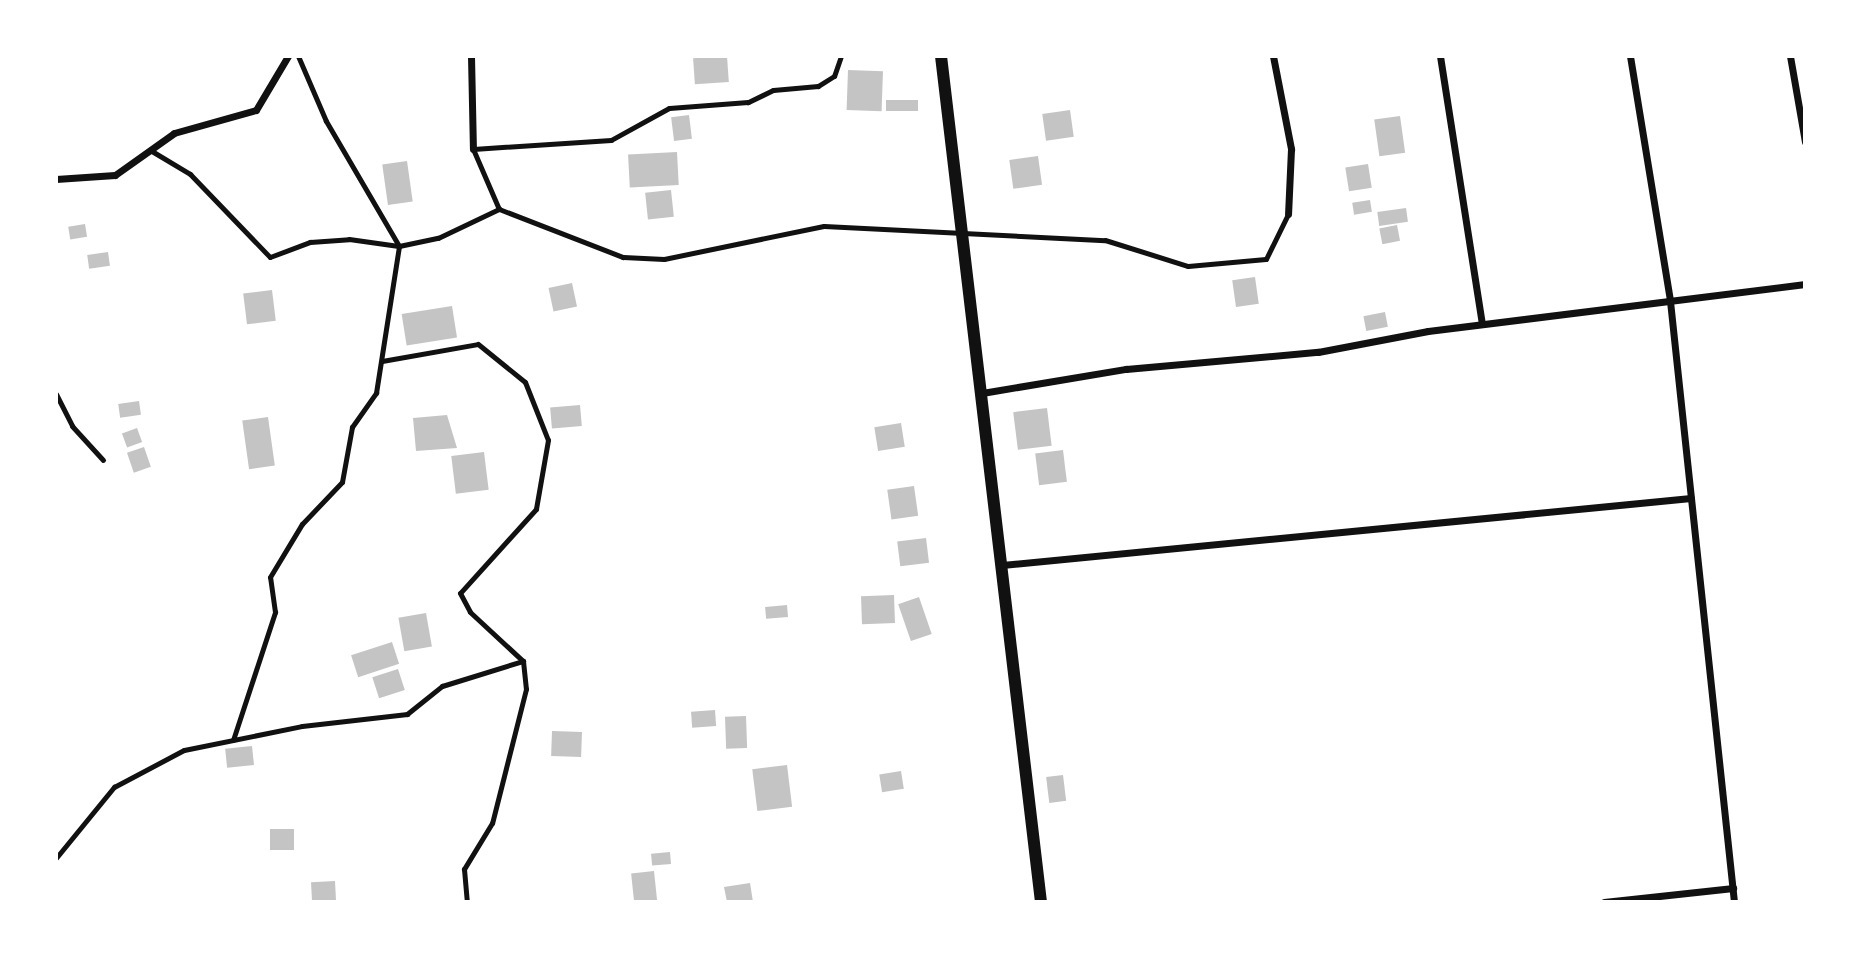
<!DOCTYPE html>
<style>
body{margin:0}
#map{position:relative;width:1861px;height:958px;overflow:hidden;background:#fff;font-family:Lato,sans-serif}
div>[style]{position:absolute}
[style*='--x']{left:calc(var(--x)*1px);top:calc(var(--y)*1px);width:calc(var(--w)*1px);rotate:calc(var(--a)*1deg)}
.building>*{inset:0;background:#c4c4c4;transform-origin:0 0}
.service>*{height:5px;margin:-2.5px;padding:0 2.5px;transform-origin:2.5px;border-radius:2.5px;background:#111}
.minor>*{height:7px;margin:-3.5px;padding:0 3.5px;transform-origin:3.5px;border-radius:3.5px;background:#111}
.tertiary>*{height:12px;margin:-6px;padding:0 6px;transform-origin:6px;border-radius:6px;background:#111}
span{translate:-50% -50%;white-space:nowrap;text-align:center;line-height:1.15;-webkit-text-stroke:6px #fff;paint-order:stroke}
.frame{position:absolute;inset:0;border:58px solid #fff;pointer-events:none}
</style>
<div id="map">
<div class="building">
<div style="left:727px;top:56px;width:26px;height:34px;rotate:86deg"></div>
<div style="left:848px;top:70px;width:35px;height:40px;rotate:2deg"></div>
<div style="left:918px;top:100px;width:11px;height:32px;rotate:90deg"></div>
<div style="left:1070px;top:110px;width:27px;height:28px;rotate:82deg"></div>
<div style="left:689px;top:115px;width:24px;height:18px;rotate:83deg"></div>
<div style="left:1400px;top:116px;width:37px;height:26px;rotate:82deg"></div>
<div style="left:677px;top:152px;width:33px;height:49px;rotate:87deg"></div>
<div style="left:1038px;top:156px;width:29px;height:29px;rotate:82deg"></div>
<div style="left:407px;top:161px;width:41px;height:25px;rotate:82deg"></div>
<div style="left:1368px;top:164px;width:24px;height:23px;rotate:81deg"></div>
<div style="left:671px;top:190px;width:27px;height:26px;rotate:84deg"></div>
<div style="left:1370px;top:200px;width:12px;height:18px;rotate:81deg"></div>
<div style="left:1406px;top:208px;width:14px;height:29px;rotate:82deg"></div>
<div style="left:85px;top:224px;width:13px;height:17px;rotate:81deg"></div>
<div style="left:1397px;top:225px;width:16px;height:18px;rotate:79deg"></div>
<div style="left:108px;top:252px;width:14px;height:21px;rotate:82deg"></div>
<div style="left:1255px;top:277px;width:27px;height:23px;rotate:82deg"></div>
<div style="left:572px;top:283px;width:24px;height:24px;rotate:78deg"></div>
<div style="left:272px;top:290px;width:31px;height:29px;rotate:83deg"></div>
<div style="left:452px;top:306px;width:32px;height:51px;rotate:81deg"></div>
<div style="left:1385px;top:312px;width:15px;height:22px;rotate:79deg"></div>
<div style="left:139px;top:401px;width:14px;height:21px;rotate:82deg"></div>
<div style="left:580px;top:405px;width:21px;height:30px;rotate:85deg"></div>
<div style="left:1047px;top:408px;width:38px;height:34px;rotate:83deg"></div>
<div style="clip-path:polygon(447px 415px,457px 448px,416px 451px,413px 418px)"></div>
<div style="left:268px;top:417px;width:49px;height:26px;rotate:82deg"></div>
<div style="left:901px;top:423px;width:24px;height:27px;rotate:81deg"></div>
<div style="left:137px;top:428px;width:15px;height:16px;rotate:70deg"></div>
<div style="left:144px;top:447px;width:21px;height:18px;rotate:71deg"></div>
<div style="left:1063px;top:450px;width:32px;height:28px;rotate:83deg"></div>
<div style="left:484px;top:452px;width:38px;height:33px;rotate:83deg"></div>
<div style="left:914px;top:486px;width:30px;height:27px;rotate:82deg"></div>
<div style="left:926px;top:538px;width:25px;height:29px;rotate:83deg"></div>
<div style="left:894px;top:595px;width:28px;height:33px;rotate:88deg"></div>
<div style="left:919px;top:597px;width:39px;height:22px;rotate:71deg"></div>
<div style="left:787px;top:605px;width:12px;height:22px;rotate:85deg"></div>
<div style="left:426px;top:613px;width:34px;height:28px;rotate:80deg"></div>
<div style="left:392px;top:642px;width:23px;height:43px;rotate:72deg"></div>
<div style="left:398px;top:669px;width:22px;height:27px;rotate:72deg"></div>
<div style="left:715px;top:710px;width:16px;height:24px;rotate:86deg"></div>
<div style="left:746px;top:716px;width:32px;height:21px;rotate:88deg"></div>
<div style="left:552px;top:731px;width:30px;height:25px;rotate:2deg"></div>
<div style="left:252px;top:746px;width:19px;height:27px;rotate:84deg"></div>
<div style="left:787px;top:765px;width:42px;height:35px;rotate:83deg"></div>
<div style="left:901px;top:771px;width:18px;height:22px;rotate:81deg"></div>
<div style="left:1063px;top:775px;width:26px;height:17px;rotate:83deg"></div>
<div style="left:294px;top:829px;width:21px;height:24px;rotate:90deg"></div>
<div style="left:670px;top:852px;width:12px;height:19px;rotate:85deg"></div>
<div style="left:654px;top:871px;width:31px;height:23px;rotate:84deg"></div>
<div style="left:335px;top:881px;width:21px;height:24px;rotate:87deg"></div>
<div style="clip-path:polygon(750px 883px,753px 902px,727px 902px,724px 887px)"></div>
</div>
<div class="service">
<div style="--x:841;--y:56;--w:21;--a:109"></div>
<div style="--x:834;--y:76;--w:19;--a:148"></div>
<div style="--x:818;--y:86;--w:45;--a:174.9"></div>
<div style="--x:773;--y:90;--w:28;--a:154"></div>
<div style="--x:748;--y:102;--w:79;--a:175.7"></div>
<div style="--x:669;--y:108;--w:66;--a:151.1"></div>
<div style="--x:611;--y:140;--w:138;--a:176.3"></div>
<div style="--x:473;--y:149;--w:65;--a:66.6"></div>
<div style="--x:499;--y:209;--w:133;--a:21.2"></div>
<div style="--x:623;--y:257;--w:41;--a:2.8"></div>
<div style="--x:664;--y:259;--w:163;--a:-11.7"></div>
<div style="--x:824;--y:226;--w:281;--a:2.9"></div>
<div style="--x:1105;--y:240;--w:87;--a:17.4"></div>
<div style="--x:1188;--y:266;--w:78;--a:-5.1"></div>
<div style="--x:1266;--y:259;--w:50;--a:-63.9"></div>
<div style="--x:150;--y:150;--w:47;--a:31"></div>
<div style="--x:190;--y:174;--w:115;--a:46.1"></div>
<div style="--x:270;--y:257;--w:43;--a:-20.6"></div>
<div style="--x:310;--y:242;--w:39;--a:-4"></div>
<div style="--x:349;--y:239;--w:50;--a:8"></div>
<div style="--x:399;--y:246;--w:40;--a:-12"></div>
<div style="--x:438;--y:238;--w:68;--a:-25.4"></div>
<div style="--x:382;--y:361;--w:97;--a:-10"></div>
<div style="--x:478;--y:344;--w:60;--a:39"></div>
<div style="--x:525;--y:382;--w:62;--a:68.4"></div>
<div style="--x:548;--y:440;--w:70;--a:99.9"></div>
<div style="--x:536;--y:509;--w:113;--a:132.1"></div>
<div style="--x:460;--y:593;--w:21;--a:62"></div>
<div style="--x:470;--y:612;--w:72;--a:42.8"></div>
<div style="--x:523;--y:661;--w:28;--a:84"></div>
<div style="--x:526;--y:689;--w:138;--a:104.2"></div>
<div style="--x:492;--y:823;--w:54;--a:121.3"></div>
<div style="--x:464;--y:869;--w:33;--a:85"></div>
<div style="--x:56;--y:394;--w:36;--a:63"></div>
<div style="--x:72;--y:426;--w:46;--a:47.6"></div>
<div style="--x:233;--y:740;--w:135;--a:-71.8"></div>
<div style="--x:275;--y:612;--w:35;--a:-98"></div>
<div style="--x:270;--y:577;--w:62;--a:-58.9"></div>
<div style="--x:302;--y:524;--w:58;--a:-46.4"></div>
<div style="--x:342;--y:482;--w:56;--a:-79.7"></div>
<div style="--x:352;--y:427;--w:42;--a:-54.8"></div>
<div style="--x:376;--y:393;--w:149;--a:-81.1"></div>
<div style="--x:399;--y:246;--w:145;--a:-120.3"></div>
<div style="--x:326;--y:121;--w:71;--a:-113.3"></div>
<div style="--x:56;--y:858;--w:92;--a:-50.8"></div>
<div style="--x:114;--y:787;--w:79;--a:-27.9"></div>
<div style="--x:184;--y:750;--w:120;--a:-11.5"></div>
<div style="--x:302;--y:726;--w:106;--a:-6.5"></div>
<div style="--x:407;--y:714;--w:45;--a:-38.7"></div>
<div style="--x:442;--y:686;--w:85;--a:-17.2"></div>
</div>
<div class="minor">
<div style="--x:471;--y:56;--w:93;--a:88.8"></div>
<div style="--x:1273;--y:56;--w:95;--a:79"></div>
<div style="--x:1291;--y:149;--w:65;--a:92.6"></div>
<div style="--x:1440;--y:56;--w:271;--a:81.1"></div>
<div style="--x:1630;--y:56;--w:248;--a:80.7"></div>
<div style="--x:1670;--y:301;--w:604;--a:83.92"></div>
<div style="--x:1790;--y:56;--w:87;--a:80.1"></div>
<div style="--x:56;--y:179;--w:59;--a:-3.9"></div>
<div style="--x:115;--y:175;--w:72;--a:-35.4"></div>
<div style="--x:174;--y:133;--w:85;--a:-15.7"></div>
<div style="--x:256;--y:110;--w:63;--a:-59.3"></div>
<div style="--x:982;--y:393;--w:146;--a:-9.5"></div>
<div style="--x:1126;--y:369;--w:193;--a:-5.1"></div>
<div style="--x:1318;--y:352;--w:112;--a:-10.8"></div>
<div style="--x:1428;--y:331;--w:380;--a:-7.1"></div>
<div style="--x:1002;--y:565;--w:692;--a:-5.55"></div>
<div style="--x:1604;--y:902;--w:130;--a:-6.2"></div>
</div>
<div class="tertiary">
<div style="--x:941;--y:56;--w:852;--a:83.26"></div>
</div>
<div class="frame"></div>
</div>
